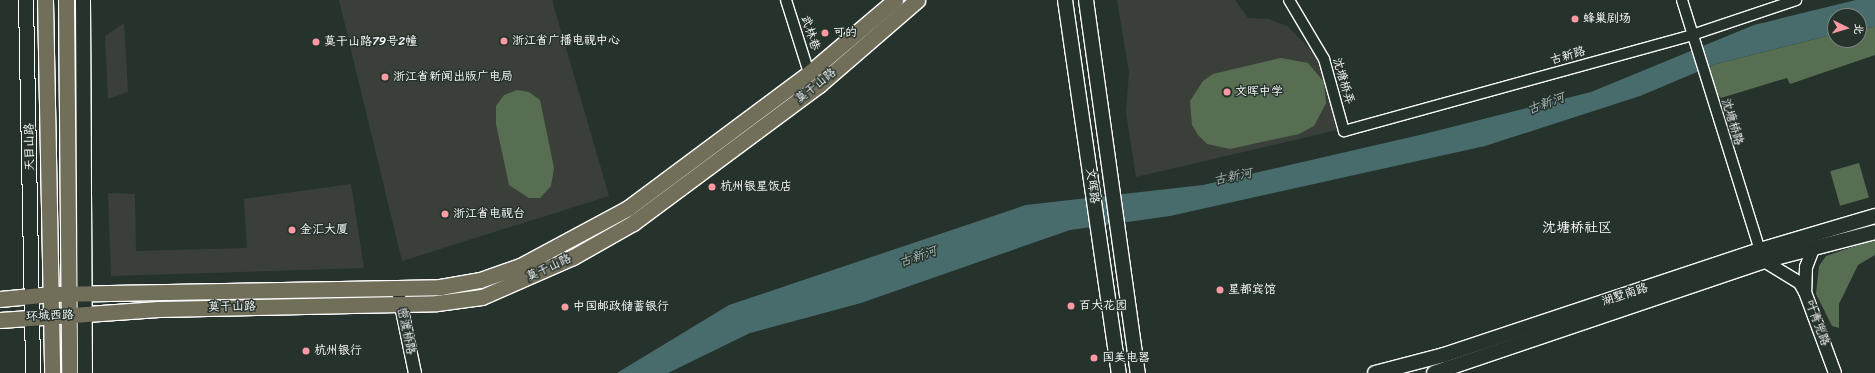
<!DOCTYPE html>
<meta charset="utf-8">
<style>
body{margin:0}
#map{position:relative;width:1875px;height:373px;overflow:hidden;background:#26332d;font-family:Sriracha,"LXGW WenKai TC",sans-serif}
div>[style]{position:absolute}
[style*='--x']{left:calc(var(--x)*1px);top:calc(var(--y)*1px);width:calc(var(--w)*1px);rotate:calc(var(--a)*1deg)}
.built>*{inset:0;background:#3a4039}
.green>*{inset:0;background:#576e53;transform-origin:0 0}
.water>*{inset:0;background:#486c6b}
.roads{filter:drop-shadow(1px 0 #fff) drop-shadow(-1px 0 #fff) drop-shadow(0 1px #fff) drop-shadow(0 -1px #fff)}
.minor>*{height:10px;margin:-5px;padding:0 5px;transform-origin:5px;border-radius:5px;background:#26332d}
.tertiary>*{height:12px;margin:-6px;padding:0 6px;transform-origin:6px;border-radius:6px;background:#26332d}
.secondary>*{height:14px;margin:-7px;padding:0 7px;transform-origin:7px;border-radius:7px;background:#26332d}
.primary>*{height:15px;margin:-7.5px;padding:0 7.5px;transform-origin:7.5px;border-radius:7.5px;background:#716e59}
.dots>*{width:11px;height:11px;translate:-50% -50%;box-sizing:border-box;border:2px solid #26332d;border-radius:50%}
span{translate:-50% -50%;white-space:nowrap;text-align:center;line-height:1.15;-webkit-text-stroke:3px #26332d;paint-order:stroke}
.poi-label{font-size:12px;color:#fff}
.left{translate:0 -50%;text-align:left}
.street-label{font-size:12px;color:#fff}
.water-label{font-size:13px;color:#adbdbc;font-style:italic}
.quarter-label{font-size:14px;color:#fff}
.north{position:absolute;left:1827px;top:8px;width:40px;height:40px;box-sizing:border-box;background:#26332d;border:1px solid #7d8581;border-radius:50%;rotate:95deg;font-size:11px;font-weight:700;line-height:16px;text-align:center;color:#fff}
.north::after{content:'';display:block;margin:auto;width:14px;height:18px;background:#ff9aa2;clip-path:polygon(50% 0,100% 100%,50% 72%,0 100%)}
</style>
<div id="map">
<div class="built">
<div style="clip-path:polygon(339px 0,552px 0,609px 196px,402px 261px)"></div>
<div style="clip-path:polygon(1117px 0,1235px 0,1248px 18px,1269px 19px,1287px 26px,1318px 57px,1337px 130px,1136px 177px,1126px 112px,1129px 72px)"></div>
<div style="clip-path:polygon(124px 23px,128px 92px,108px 99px,105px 36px)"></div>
<div style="clip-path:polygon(351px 184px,364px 268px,111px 276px,108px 193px,135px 194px,136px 251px,247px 248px,244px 199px)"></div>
</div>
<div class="green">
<div style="clip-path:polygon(1875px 27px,1875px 55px,1790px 84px,1787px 78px,1721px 98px,1711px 88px,1706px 69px,1716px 64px,1835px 34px,1835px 40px,1859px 40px,1859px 28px)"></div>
<div style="clip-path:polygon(1281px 58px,1308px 63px,1324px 82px,1326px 103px,1314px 126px,1299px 134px,1230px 149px,1207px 144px,1198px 135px,1192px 125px,1190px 101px,1203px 81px,1213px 74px)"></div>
<div style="clip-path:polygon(517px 90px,529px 92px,540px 100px,554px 168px,551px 186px,540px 198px,529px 198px,509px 185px,496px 124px,496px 106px,504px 95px)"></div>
<div style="left:1859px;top:163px;width:36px;height:30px;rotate:74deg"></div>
<div style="clip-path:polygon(1875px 239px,1875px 255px,1858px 265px,1839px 304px,1839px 328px,1832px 326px,1816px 294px,1819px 266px,1826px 256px)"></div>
</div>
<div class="water">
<div style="clip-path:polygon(1856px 0,1875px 0,1875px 27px,1859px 28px,1859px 16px,1835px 16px,1835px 34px,1716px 64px,1640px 96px,1485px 146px,1170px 216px,1070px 230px,861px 303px,750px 333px,668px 373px,617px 373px,729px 305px,1026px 205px,1203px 185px,1424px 134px,1591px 92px,1754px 25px)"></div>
</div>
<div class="roads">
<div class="minor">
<div style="--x:786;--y:0;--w:77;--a:72.5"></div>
<div style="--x:1289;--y:0;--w:69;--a:59.3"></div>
<div style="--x:1324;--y:59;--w:75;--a:74.5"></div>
<div style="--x:1344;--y:131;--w:361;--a:-15.4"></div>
<div style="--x:1692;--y:35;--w:110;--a:-18.6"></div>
<div style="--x:1682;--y:0;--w:262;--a:72.7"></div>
</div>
<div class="tertiary">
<div style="--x:1813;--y:249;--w:19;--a:111"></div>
<div style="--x:1806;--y:267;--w:25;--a:92"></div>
<div style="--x:1805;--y:292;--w:86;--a:69.7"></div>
<div style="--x:1762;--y:256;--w:5;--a:68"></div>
<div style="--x:1764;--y:261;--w:42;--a:31.4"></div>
<div style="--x:1800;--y:283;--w:10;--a:61"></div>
<div style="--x:399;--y:296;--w:79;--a:78.3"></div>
</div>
<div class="secondary">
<div style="--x:26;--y:0;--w:373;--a:88.9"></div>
<div style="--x:83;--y:0;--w:373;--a:89.7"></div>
<div style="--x:1065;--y:0;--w:377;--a:81.8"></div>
<div style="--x:1086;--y:0;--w:377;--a:82.1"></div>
<div style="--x:1375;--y:373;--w:71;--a:-14.6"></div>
<div style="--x:1444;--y:355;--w:333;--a:-18.4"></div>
<div style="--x:1760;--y:250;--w:120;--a:-16.5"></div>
<div style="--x:1434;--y:373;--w:348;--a:-18.7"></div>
<div style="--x:1764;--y:261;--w:115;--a:-14.6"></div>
</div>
<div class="primary">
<div style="--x:45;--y:0;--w:373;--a:88.9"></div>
<div style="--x:66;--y:0;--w:373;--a:89.5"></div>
<div style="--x:0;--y:299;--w:52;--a:-5.5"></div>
<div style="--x:52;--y:294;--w:388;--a:-1"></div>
<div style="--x:440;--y:287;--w:41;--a:-9.9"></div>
<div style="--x:480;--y:280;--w:42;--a:-19.3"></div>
<div style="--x:520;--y:266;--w:123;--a:-28.2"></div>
<div style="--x:628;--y:208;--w:226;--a:-36.7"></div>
<div style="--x:809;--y:73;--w:113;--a:-40.3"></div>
<div style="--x:0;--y:320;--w:159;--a:-4"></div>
<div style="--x:159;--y:309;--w:278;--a:-1.2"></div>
<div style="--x:437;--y:303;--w:45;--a:-7.6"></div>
<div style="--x:482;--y:297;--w:99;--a:-23.7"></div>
<div style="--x:573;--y:257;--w:69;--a:-29.5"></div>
<div style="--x:633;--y:223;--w:232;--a:-36.6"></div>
<div style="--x:819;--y:85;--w:130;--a:-40.9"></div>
</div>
</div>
<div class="dots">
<div style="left:1575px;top:19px;background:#ff9aa2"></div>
<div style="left:825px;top:33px;background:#ff9aa2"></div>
<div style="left:504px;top:41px;background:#ff9aa2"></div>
<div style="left:316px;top:42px;background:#ff9aa2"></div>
<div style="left:385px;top:77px;background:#ff9aa2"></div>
<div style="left:1227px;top:92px;background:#ff9aa2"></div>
<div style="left:712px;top:187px;background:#ff9aa2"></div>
<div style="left:445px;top:214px;background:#ff9aa2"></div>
<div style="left:292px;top:230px;background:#ff9aa2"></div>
<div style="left:1220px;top:290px;background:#ff9aa2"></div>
<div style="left:1071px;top:306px;background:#ff9aa2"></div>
<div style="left:565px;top:307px;background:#ff9aa2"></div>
<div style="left:306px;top:351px;background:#ff9aa2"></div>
<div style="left:1094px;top:358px;background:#ff9aa2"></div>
</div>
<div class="poi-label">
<span class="left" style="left:1583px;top:19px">蜂巢剧场</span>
<span class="left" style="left:833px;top:33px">可的</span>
<span class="left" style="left:512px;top:41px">浙江省广播电视中心</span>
<span class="left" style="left:324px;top:42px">莫干山路79号2幢</span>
<span class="left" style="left:393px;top:77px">浙江省新闻出版广电局</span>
<span class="left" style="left:1235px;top:92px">文晖中学</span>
<span class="left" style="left:720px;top:187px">杭州银星饭店</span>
<span class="left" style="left:453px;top:214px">浙江省电视台</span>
<span class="left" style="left:300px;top:230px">金汇大厦</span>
<span class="left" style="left:1228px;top:290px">星都宾馆</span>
<span class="left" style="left:1079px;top:306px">百大花园</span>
<span class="left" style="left:573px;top:307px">中国邮政储蓄银行</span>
<span class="left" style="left:314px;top:351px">杭州银行</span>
<span class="left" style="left:1102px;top:358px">国美电器</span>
</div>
<div class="street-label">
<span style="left:810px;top:33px;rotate:72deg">武林巷</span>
<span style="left:1568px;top:56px;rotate:-16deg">古新路</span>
<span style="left:1343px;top:81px;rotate:73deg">沈塘桥弄</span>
<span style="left:816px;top:86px;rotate:-39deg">莫干山路</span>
<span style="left:1732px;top:122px;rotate:73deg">沈塘桥路</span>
<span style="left:30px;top:147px;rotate:-91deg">天目山路</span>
<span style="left:1092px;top:186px;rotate:82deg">文晖路</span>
<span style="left:549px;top:268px;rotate:-25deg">莫干山路</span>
<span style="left:1625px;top:295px;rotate:-18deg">湖墅南路</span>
<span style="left:232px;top:307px;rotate:-1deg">莫干山路</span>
<span style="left:50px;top:316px;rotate:-2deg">环城西路</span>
<span style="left:1817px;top:323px;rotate:69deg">叶青兜路</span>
<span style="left:406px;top:331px;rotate:78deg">密渡桥路</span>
</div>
<div class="water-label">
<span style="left:1546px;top:104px;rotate:-20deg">古新河</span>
<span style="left:1233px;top:177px;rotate:-11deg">古新河</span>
<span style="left:918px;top:257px;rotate:-18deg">古新河</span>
</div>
<div class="quarter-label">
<span style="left:1577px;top:228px">沈塘桥社区</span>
</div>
<div class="north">北</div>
</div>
